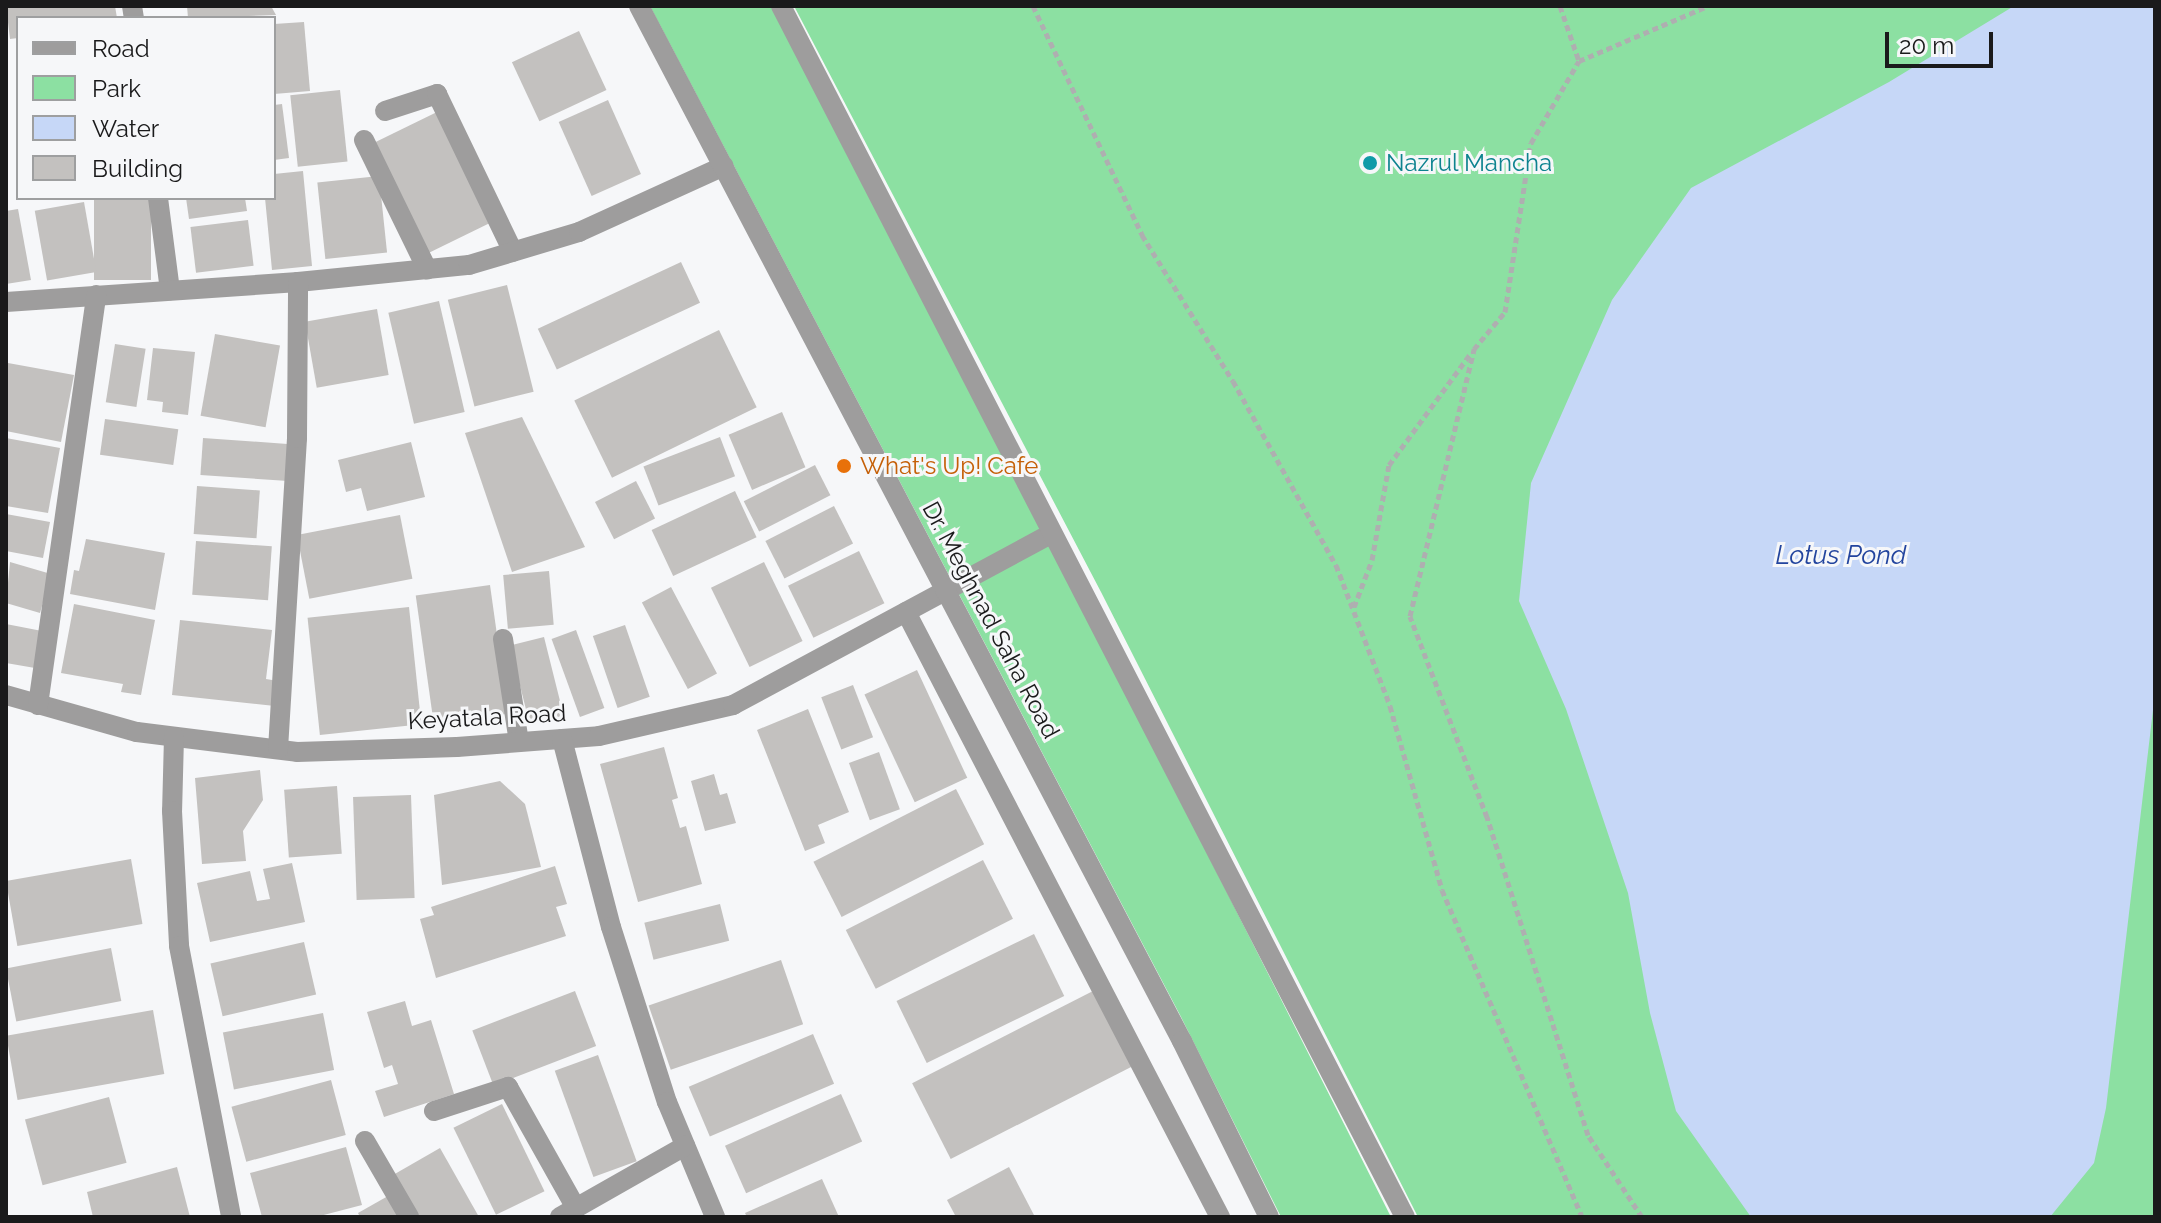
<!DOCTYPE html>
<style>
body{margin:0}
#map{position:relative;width:2161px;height:1223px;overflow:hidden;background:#f6f7f9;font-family:Raleway,sans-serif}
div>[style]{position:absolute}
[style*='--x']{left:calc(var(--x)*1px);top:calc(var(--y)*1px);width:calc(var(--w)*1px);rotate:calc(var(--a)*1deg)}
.green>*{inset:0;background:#8ce0a2}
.water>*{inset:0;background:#c6d7f7}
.building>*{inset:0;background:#c3c1bf;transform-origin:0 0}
.path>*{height:5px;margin-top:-2.5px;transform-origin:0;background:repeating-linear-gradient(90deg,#aeafb0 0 6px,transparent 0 10px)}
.service>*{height:20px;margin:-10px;padding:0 10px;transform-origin:10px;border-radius:10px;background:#9e9d9d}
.minor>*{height:20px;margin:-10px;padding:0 10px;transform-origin:10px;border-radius:10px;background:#9e9d9d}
.tertiary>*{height:20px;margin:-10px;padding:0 10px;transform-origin:10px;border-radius:10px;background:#9e9d9d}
.dots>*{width:22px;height:22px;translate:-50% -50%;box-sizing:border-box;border:4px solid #f6f7f9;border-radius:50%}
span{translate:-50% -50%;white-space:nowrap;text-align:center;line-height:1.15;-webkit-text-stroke:6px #f6f7f9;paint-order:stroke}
.culture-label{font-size:24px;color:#0d838f}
.left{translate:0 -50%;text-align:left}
.food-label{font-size:24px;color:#c56008}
.street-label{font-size:24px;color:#1a1a1b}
.water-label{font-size:26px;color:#22449e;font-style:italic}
.frame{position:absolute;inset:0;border:8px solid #1a1a1b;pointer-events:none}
.legend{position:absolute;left:16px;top:16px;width:260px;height:184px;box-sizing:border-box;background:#f6f7f9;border:2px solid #9e9fa0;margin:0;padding:10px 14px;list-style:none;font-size:24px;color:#1a1a1b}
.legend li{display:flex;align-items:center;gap:16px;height:40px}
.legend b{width:40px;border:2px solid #9e9fa0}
.scale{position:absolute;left:1885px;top:32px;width:108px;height:36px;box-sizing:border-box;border:4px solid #1a1a1b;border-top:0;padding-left:10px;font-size:24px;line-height:28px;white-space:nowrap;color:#1a1a1b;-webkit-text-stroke:6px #f6f7f9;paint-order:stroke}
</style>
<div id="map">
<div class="green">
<div style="clip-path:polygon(650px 6px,779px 6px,1391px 1217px,1281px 1217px,1180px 1015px)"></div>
<div style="clip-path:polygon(794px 6px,2155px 6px,2155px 1217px,1418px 1217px,1101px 592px)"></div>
</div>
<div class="water">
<div style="clip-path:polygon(2014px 6px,2155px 6px,2155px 693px,2106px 1108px,2094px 1163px,2050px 1217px,1751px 1217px,1676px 1111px,1650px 1013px,1628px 893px,1566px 709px,1519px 601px,1531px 483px,1612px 300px,1691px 188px,1889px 82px)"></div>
</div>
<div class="building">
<div style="clip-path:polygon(6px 6px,115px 6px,117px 18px,18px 18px,18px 38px,10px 39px)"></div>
<div style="clip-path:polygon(187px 6px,271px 6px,276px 15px,188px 18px)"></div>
<div style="clip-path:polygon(304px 22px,310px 91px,274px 94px,274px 24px)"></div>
<div style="left:579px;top:31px;width:65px;height:74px;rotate:65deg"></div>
<div style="left:340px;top:90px;width:72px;height:50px;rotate:84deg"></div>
<div style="left:608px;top:100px;width:81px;height:54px;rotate:66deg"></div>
<div style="clip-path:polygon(282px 104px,289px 158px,274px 160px,274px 105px)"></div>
<div style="left:437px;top:112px;width:123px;height:70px;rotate:64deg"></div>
<div style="clip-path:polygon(303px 171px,312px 266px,272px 270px,265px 198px,274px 198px,274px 174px)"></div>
<div style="left:379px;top:176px;width:77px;height:62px;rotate:84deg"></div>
<div style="left:94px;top:198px;width:57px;height:82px"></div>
<div style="clip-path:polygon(186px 198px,245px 198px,247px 211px,189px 219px)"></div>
<div style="left:84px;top:202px;width:71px;height:50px;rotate:80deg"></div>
<div style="clip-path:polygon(18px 209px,31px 280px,6px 284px,6px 211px)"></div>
<div style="left:248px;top:220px;width:46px;height:58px;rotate:83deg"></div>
<div style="left:681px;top:262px;width:45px;height:158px;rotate:65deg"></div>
<div style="left:507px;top:285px;width:110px;height:61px;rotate:76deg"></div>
<div style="left:439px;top:301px;width:114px;height:52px;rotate:77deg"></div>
<div style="left:377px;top:309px;width:67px;height:73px;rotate:80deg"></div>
<div style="left:719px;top:330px;width:86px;height:161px;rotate:64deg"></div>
<div style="left:215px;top:334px;width:66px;height:83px;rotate:10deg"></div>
<div style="left:115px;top:344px;width:31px;height:59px;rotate:9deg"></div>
<div style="clip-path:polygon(153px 348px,195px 352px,188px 415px,162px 412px,163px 402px,147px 400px)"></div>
<div style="clip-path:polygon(8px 363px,74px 375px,61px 442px,6px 431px)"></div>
<div style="left:782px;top:412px;width:60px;height:58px;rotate:67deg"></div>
<div style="clip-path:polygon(522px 417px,585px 547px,512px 572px,465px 433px)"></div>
<div style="left:105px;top:419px;width:74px;height:36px;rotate:8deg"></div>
<div style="left:720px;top:437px;width:42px;height:82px;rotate:69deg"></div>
<div style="clip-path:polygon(6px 438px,60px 448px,48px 513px,6px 506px)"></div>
<div style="left:203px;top:438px;width:88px;height:37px;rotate:4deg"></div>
<div style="clip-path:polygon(411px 442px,425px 497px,367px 511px,361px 488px,346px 492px,338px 460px)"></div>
<div style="left:815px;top:465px;width:34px;height:80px;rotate:63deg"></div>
<div style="left:636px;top:481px;width:42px;height:46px;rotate:63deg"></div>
<div style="left:197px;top:486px;width:63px;height:48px;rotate:4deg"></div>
<div style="left:735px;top:491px;width:51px;height:92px;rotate:65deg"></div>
<div style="left:834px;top:506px;width:42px;height:77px;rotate:63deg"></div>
<div style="clip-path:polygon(6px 514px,50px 522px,43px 558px,6px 551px)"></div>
<div style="left:400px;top:515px;width:65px;height:105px;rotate:79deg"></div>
<div style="clip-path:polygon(86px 539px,165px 553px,155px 610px,70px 594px,74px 570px,79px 571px)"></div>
<div style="left:196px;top:541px;width:76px;height:54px;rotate:4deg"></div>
<div style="left:859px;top:551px;width:58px;height:79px;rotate:64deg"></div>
<div style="clip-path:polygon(10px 562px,51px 574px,40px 613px,6px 603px)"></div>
<div style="left:764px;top:562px;width:88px;height:59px;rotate:64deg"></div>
<div style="left:549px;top:571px;width:54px;height:46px;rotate:85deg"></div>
<div style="left:490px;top:585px;width:130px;height:75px;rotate:82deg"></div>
<div style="left:671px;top:587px;width:98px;height:33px;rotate:62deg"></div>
<div style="clip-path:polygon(74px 604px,155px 620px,141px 695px,121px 692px,123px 684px,61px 673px)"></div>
<div style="left:409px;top:607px;width:118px;height:102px;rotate:84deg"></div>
<div style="clip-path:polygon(180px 620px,272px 630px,266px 679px,278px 681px,275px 706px,172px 695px)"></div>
<div style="clip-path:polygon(6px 624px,42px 631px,35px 668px,6px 663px)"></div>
<div style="left:625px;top:625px;width:76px;height:34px;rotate:71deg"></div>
<div style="left:576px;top:630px;width:83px;height:26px;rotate:70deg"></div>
<div style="left:544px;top:637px;width:81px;height:35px;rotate:76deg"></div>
<div style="left:917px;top:670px;width:119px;height:58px;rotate:65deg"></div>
<div style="left:853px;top:685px;width:56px;height:34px;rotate:69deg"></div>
<div style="clip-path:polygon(808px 709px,849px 812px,818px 825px,825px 843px,805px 851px,757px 730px)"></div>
<div style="clip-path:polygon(664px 747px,678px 798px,672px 800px,680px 828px,686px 826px,702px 884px,638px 902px,600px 764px)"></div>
<div style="left:879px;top:752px;width:61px;height:32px;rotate:70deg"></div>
<div style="clip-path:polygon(260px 770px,263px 800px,243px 831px,246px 861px,202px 864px,195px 778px)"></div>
<div style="clip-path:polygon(714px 774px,720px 795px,727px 793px,736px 823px,705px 831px,691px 781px)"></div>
<div style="clip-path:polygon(500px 781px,525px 804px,541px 867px,442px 885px,434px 795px)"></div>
<div style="left:337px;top:786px;width:68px;height:53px;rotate:86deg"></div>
<div style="left:956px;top:789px;width:62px;height:160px;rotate:63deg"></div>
<div style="left:411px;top:795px;width:103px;height:58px;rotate:88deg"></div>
<div style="left:131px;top:859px;width:66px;height:127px;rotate:80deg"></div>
<div style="left:983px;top:860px;width:66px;height:154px;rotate:63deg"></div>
<div style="clip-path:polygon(292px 863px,305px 922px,210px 942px,197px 883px,250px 871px,257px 901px,270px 899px,263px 869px)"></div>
<div style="clip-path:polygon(555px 866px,567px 904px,556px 907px,566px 936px,436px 978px,420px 919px,434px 915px,431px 907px)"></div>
<div style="left:720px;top:904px;width:38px;height:78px;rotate:76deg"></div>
<div style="left:1034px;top:934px;width:69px;height:153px;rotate:64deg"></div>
<div style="left:304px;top:942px;width:54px;height:96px;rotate:77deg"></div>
<div style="left:111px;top:948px;width:54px;height:107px;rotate:79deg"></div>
<div style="left:781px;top:960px;width:68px;height:140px;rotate:71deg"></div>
<div style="left:575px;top:991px;width:59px;height:110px;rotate:69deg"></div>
<div style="left:1093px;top:991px;width:85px;height:203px;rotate:63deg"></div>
<div style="clip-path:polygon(405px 1001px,412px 1026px,431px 1020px,454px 1094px,384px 1117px,375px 1091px,398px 1084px,392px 1065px,384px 1068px,367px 1012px)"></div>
<div style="left:153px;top:1010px;width:65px;height:149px;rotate:80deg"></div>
<div style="left:323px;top:1013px;width:58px;height:102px;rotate:79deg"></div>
<div style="left:813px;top:1034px;width:54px;height:135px;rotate:67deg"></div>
<div style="left:598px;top:1055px;width:113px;height:46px;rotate:70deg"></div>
<div style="left:331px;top:1080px;width:57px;height:103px;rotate:75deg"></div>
<div style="left:841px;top:1094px;width:52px;height:127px;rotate:66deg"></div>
<div style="left:109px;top:1097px;width:68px;height:87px;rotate:75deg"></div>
<div style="left:502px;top:1104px;width:97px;height:54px;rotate:64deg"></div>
<div style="clip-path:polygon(346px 1147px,362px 1205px,316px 1217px,262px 1217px,250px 1173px)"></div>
<div style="clip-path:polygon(440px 1148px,479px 1217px,417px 1217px,393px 1175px)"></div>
<div style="clip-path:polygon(177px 1167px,190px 1217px,93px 1217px,87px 1192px)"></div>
<div style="clip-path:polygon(1009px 1167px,1035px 1217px,956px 1217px,947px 1200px)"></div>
<div style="clip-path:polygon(822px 1179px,839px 1217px,747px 1217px,745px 1213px)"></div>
<div style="clip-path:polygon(388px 1196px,400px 1217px,360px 1217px,358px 1213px)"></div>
</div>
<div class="path">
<div style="--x:1033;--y:6;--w:254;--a:64.5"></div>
<div style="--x:1142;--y:235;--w:172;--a:58.1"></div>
<div style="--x:1233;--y:381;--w:211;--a:60.8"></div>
<div style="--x:1336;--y:565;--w:151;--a:69"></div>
<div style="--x:1390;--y:706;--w:191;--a:74.2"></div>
<div style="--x:1442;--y:890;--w:356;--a:66.8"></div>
<div style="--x:1560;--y:6;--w:58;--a:70.9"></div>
<div style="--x:1354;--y:607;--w:50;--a:-69"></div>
<div style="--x:1372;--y:560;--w:97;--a:-79.9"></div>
<div style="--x:1389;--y:465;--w:139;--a:-53.8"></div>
<div style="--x:1642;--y:1217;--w:98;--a:-123.4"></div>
<div style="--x:1588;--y:1135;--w:334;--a:-107.6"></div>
<div style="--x:1487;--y:817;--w:215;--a:-111"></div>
<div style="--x:1410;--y:616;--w:275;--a:-76.5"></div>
<div style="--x:1474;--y:349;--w:48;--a:-50"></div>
<div style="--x:1505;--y:312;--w:171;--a:-81.3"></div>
<div style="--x:1531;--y:143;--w:95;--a:-59.7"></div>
<div style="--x:1579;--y:61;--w:140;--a:-23.1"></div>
</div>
<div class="service">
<div style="--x:385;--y:111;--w:55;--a:-18.1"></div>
<div style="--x:437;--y:94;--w:175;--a:64.3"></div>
<div style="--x:364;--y:140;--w:144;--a:64"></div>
<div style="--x:503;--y:639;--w:104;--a:81.2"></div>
</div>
<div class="minor">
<div style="--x:132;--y:6;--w:12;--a:81"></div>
<div style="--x:158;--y:198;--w:93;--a:82.6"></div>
<div style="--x:6;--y:302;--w:293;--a:-3.9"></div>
<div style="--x:298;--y:282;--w:172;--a:-5.7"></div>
<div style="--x:469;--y:265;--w:115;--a:-16.7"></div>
<div style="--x:579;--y:232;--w:159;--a:-24.5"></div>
<div style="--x:906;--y:612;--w:682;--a:62.57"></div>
<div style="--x:6;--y:695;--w:136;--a:15.8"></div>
<div style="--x:137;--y:732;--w:161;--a:7.1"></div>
<div style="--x:297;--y:752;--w:160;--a:-1.8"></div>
<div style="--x:457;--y:747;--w:142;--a:-4.4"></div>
<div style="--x:599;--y:736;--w:138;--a:-13"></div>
<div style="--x:733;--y:705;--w:362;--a:-28.3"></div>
<div style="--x:38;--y:705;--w:414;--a:-81.9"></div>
<div style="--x:174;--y:737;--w:74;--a:91.5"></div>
<div style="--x:172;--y:811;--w:135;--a:87"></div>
<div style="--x:179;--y:946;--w:276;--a:79.1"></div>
<div style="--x:562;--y:739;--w:194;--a:75.4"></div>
<div style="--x:611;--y:927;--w:184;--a:72.3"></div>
<div style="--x:667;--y:1102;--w:125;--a:67.3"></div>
<div style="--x:278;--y:749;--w:312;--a:-86.5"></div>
<div style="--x:297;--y:438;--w:156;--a:-89.6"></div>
<div style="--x:434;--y:1111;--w:78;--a:-18"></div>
<div style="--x:508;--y:1087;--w:139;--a:60.7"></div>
<div style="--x:365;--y:1141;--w:88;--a:59.9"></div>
<div style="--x:560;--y:1217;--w:144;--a:-29.6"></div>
</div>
<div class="tertiary">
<div style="--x:639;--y:6;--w:1169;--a:62.32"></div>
<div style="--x:1182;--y:1041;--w:196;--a:63.7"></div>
<div style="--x:781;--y:6;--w:1362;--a:62.74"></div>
</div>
<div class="dots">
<div style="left:1370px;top:163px;background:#0f9aa8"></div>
<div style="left:844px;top:466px;background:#e8710a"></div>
</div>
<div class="culture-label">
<span class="left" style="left:1386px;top:163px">Nazrul Mancha</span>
</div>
<div class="food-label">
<span class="left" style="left:860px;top:466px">What's Up! Cafe</span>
</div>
<div class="street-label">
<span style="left:991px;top:620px;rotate:62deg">Dr. Meghnad Saha Road</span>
<span style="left:487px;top:717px;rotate:-3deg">Keyatala Road</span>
</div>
<div class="water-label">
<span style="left:1841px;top:556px">Lotus Pond</span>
</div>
<div class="frame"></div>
<ul class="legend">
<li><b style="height:10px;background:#9e9d9d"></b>Road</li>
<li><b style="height:22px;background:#8ce0a2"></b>Park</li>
<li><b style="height:22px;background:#c6d7f7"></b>Water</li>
<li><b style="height:22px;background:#c3c1bf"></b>Building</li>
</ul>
<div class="scale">20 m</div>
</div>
